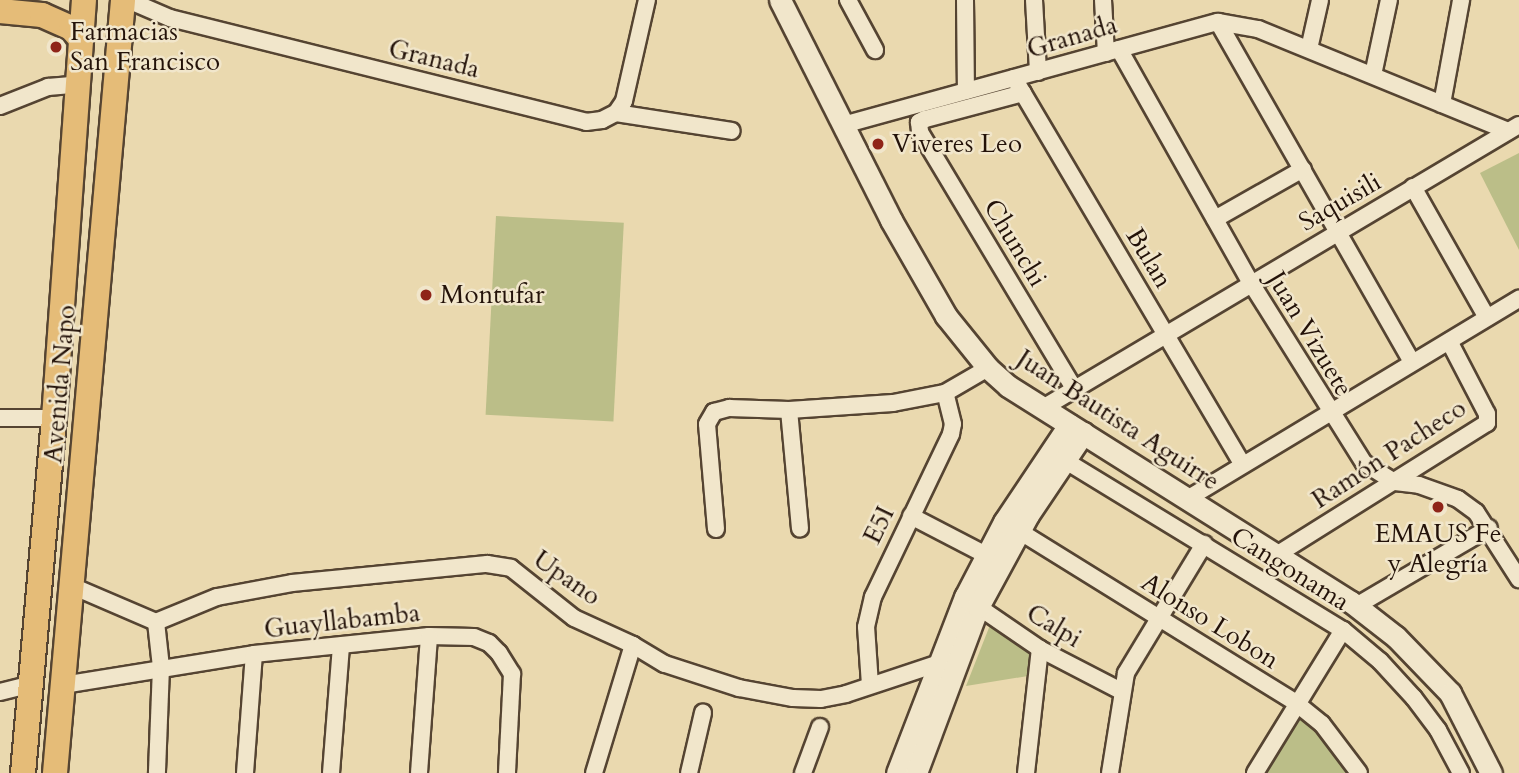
<!DOCTYPE html>
<meta charset="utf-8">
<style>
body{margin:0}
#map{position:relative;width:1519px;height:773px;overflow:hidden;background:#ead9af;font-family:Cardo,serif}
div>[style]{position:absolute}
[style*='--x']{left:calc(var(--x)*1px);top:calc(var(--y)*1px);width:calc(var(--w)*1px);rotate:calc(var(--a)*1deg)}
.green>*{inset:0;background:#bbbe88;transform-origin:0 0}
.roads{filter:drop-shadow(2px 0 #554432) drop-shadow(-2px 0 #554432) drop-shadow(0 2px #554432) drop-shadow(0 -2px #554432)}
.minor>*{height:16px;margin:-8px;padding:0 8px;transform-origin:8px;border-radius:8px;background:#f1e6cb}
.secondary>*{height:21px;margin:-10.5px;padding:0 10.5px;transform-origin:10.5px;border-radius:10.5px;background:#f1e6cb}
.primary>*{height:24px;margin:-12px;padding:0 12px;transform-origin:12px;border-radius:12px;background:#e5bc78}
.dots>*{width:19px;height:19px;translate:-50% -50%;box-sizing:border-box;border:4px solid #f1e6cb;border-radius:50%}
span{translate:-50% -50%;white-space:nowrap;text-align:center;line-height:1.15;-webkit-text-stroke:5px #f1e6cb;paint-order:stroke}
.poi-label{font-size:26px;color:#231209}
.left{translate:0 -50%;text-align:left}
.street-label{font-size:26px;color:#231209}
</style>
<div id="map">
<div class="green">
<div style="clip-path:polygon(1519px 153px,1519px 250px,1480px 173px)"></div>
<div style="left:496px;top:216px;width:128px;height:199px;rotate:3deg"></div>
<div style="clip-path:polygon(992px 620px,1037px 650px,1034px 675px,966px 686px)"></div>
<div style="clip-path:polygon(1300px 719px,1312px 727px,1349px 773px,1264px 773px,1293px 721px)"></div>
</div>
<div class="roads">
<div class="minor">
<div style="--x:128;--y:0;--w:46;--a:23.2"></div>
<div style="--x:170;--y:18;--w:429;--a:14"></div>
<div style="--x:586;--y:122;--w:16;--a:-7"></div>
<div style="--x:602;--y:120;--w:16;--a:-27"></div>
<div style="--x:616;--y:113;--w:117;--a:8.8"></div>
<div style="--x:848;--y:0;--w:57;--a:61.6"></div>
<div style="--x:965;--y:0;--w:91;--a:89.4"></div>
<div style="--x:1034;--y:0;--w:72;--a:86.8"></div>
<div style="--x:1103;--y:0;--w:53;--a:86.8"></div>
<div style="--x:1218;--y:22;--w:391;--a:60.3"></div>
<div style="--x:1119;--y:49;--w:269;--a:60.6"></div>
<div style="--x:1251;--y:283;--w:213;--a:57.9"></div>
<div style="--x:1364;--y:463;--w:36;--a:32"></div>
<div style="--x:1395;--y:482;--w:24;--a:7"></div>
<div style="--x:1419;--y:485;--w:41;--a:19.7"></div>
<div style="--x:1458;--y:499;--w:22;--a:36"></div>
<div style="--x:1476;--y:512;--w:80;--a:57.3"></div>
<div style="--x:1309;--y:49;--w:50;--a:-77.3"></div>
<div style="--x:1373;--y:75;--w:77;--a:-78"></div>
<div style="--x:1014;--y:78;--w:447;--a:59.4"></div>
<div style="--x:1023;--y:93;--w:101;--a:165.1"></div>
<div style="--x:925;--y:119;--w:7;--a:153"></div>
<div style="--x:919;--y:122;--w:10;--a:84"></div>
<div style="--x:920;--y:132;--w:299;--a:59"></div>
<div style="--x:1442;--y:104;--w:106;--a:-79.6"></div>
<div style="--x:0;--y:106;--w:52;--a:-21.6"></div>
<div style="--x:48;--y:87;--w:32;--a:-5"></div>
<div style="--x:616;--y:113;--w:14;--a:-56"></div>
<div style="--x:624;--y:101;--w:104;--a:-77.2"></div>
<div style="--x:843;--y:125;--w:389;--a:-15.4"></div>
<div style="--x:1218;--y:22;--w:41;--a:9.9"></div>
<div style="--x:1258;--y:29;--w:270;--a:22.2"></div>
<div style="--x:1413;--y:187;--w:150;--a:60.5"></div>
<div style="--x:1215;--y:219;--w:101;--a:-29.6"></div>
<div style="--x:1043;--y:408;--w:554;--a:-30.73"></div>
<div style="--x:789;--y:410;--w:119;--a:84.7"></div>
<div style="--x:0;--y:418;--w:54;--a:0"></div>
<div style="--x:1056;--y:455;--w:336;--a:31.4"></div>
<div style="--x:1343;--y:630;--w:48;--a:40"></div>
<div style="--x:1380;--y:661;--w:50;--a:47.4"></div>
<div style="--x:1414;--y:698;--w:40;--a:53"></div>
<div style="--x:1438;--y:730;--w:49;--a:61.9"></div>
<div style="--x:1187;--y:499;--w:388;--a:-31.1"></div>
<div style="--x:911;--y:516;--w:85;--a:27.5"></div>
<div style="--x:716;--y:529;--w:105;--a:-94.9"></div>
<div style="--x:707;--y:424;--w:14;--a:-60"></div>
<div style="--x:714;--y:412;--w:16;--a:-15"></div>
<div style="--x:729;--y:408;--w:60;--a:1.9"></div>
<div style="--x:789;--y:410;--w:104;--a:-3.9"></div>
<div style="--x:893;--y:403;--w:53;--a:-10.9"></div>
<div style="--x:945;--y:393;--w:50;--a:-30.2"></div>
<div style="--x:1019;--y:531;--w:326;--a:31.8"></div>
<div style="--x:1296;--y:703;--w:33;--a:39"></div>
<div style="--x:1322;--y:724;--w:61;--a:52.9"></div>
<div style="--x:1278;--y:554;--w:247;--a:-32.1"></div>
<div style="--x:1487;--y:423;--w:9;--a:-90"></div>
<div style="--x:1487;--y:414;--w:82;--a:-117.5"></div>
<div style="--x:72;--y:586;--w:91;--a:23.2"></div>
<div style="--x:970;--y:601;--w:85;--a:34.4"></div>
<div style="--x:1040;--y:649;--w:91;--a:27.4"></div>
<div style="--x:1356;--y:606;--w:154;--a:-30.4"></div>
<div style="--x:156;--y:622;--w:66;--a:-22.3"></div>
<div style="--x:217;--y:597;--w:76;--a:-10.6"></div>
<div style="--x:292;--y:583;--w:196;--a:-5.6"></div>
<div style="--x:487;--y:564;--w:24;--a:9"></div>
<div style="--x:511;--y:568;--w:80;--a:38.4"></div>
<div style="--x:574;--y:618;--w:65;--a:24.6"></div>
<div style="--x:633;--y:645;--w:37;--a:31"></div>
<div style="--x:665;--y:664;--w:78;--a:18"></div>
<div style="--x:739;--y:688;--w:55;--a:10.5"></div>
<div style="--x:793;--y:698;--w:28;--a:2"></div>
<div style="--x:821;--y:699;--w:25;--a:-11"></div>
<div style="--x:846;--y:694;--w:98;--a:-18.4"></div>
<div style="--x:156;--y:622;--w:45;--a:83.7"></div>
<div style="--x:161;--y:667;--w:106;--a:92.2"></div>
<div style="--x:63;--y:685;--w:193;--a:-9.2"></div>
<div style="--x:254;--y:654;--w:176;--a:-5.9"></div>
<div style="--x:429;--y:636;--w:45;--a:1.3"></div>
<div style="--x:474;--y:637;--w:16;--a:22"></div>
<div style="--x:489;--y:643;--w:14;--a:45"></div>
<div style="--x:499;--y:653;--w:25;--a:58"></div>
<div style="--x:512;--y:674;--w:99;--a:92.9"></div>
<div style="--x:870;--y:685;--w:58;--a:-93.9"></div>
<div style="--x:866;--y:627;--w:31;--a:-77"></div>
<div style="--x:873;--y:597;--w:181;--a:-64.4"></div>
<div style="--x:951;--y:434;--w:10;--a:-79"></div>
<div style="--x:953;--y:424;--w:32;--a:-104"></div>
<div style="--x:0;--y:692;--w:30;--a:-14"></div>
<div style="--x:245;--y:773;--w:119;--a:-85.7"></div>
<div style="--x:331;--y:773;--w:128;--a:-85.5"></div>
<div style="--x:419;--y:773;--w:137;--a:-85.8"></div>
<div style="--x:594;--y:773;--w:134;--a:-73.1"></div>
<div style="--x:689;--y:773;--w:62;--a:-76.9"></div>
<div style="--x:803;--y:773;--w:49;--a:-69.7"></div>
<div style="--x:1026;--y:773;--w:125;--a:-83.6"></div>
<div style="--x:1110;--y:773;--w:101;--a:-80.9"></div>
<div style="--x:1126;--y:673;--w:151;--a:-58.8"></div>
<div style="--x:1255;--y:773;--w:168;--a:-58.4"></div>
</div>
<div class="secondary">
<div style="--x:780;--y:0;--w:246;--a:63.2"></div>
<div style="--x:891;--y:220;--w:111;--a:60.2"></div>
<div style="--x:946;--y:316;--w:67;--a:51.1"></div>
<div style="--x:988;--y:368;--w:27;--a:42"></div>
<div style="--x:1008;--y:386;--w:405;--a:32.2"></div>
<div style="--x:1351;--y:602;--w:57;--a:37.9"></div>
<div style="--x:1396;--y:637;--w:78;--a:46"></div>
<div style="--x:1450;--y:693;--w:90;--a:62.9"></div>
<div style="--x:897;--y:773;--w:189;--a:-68.9"></div>
<div style="--x:965;--y:597;--w:85;--a:-62.5"></div>
<div style="--x:1004;--y:522;--w:117;--a:-56.2"></div>
<div style="--x:916;--y:773;--w:177;--a:-69.5"></div>
<div style="--x:978;--y:607;--w:105;--a:-61.5"></div>
<div style="--x:1028;--y:515;--w:99;--a:-56.1"></div>
</div>
<div class="primary">
<div style="--x:0;--y:11;--w:42;--a:5.4"></div>
<div style="--x:42;--y:15;--w:32;--a:24"></div>
<div style="--x:71;--y:28;--w:15;--a:48"></div>
<div style="--x:23;--y:773;--w:356;--a:-85"></div>
<div style="--x:54;--y:418;--w:419;--a:-85.9"></div>
<div style="--x:55;--y:773;--w:776;--a:-84.97"></div>
</div>
</div>
<div class="dots">
<div style="left:56px;top:47px;background:#8f2418"></div>
<div style="left:878px;top:144px;background:#8f2418"></div>
<div style="left:426px;top:295px;background:#8f2418"></div>
<div style="left:1438px;top:507px;background:#8f2418"></div>
</div>
<div class="poi-label">
<span class="left" style="left:70px;top:47px">Farmacias<br>San Francisco</span>
<span class="left" style="left:892px;top:144px">Viveres Leo</span>
<span class="left" style="left:440px;top:295px">Montufar</span>
<span style="left:1438px;top:549px">EMAUS Fe<br>y Alegría</span>
</div>
<div class="street-label">
<span style="left:1072px;top:37px;rotate:-16deg">Granada</span>
<span style="left:434px;top:59px;rotate:14deg">Granada</span>
<span style="left:1340px;top:202px;rotate:-30deg">Saquisili</span>
<span style="left:1015px;top:243px;rotate:59deg">Chunchi</span>
<span style="left:1149px;top:258px;rotate:59deg">Bulan</span>
<span style="left:1310px;top:334px;rotate:59deg">Juan Vizuete</span>
<span style="left:60px;top:384px;rotate:-85deg">Avenida Napo</span>
<span style="left:1118px;top:420px;rotate:33deg">Juan Bautista Aguirre</span>
<span style="left:1389px;top:454px;rotate:-33deg">Ramón Pacheco</span>
<span style="left:879px;top:525px;rotate:-64deg">E5I</span>
<span style="left:1290px;top:569px;rotate:32deg">Cangonama</span>
<span style="left:567px;top:578px;rotate:35deg">Upano</span>
<span style="left:342px;top:621px;rotate:-6deg">Guayllabamba</span>
<span style="left:1210px;top:621px;rotate:32deg">Alonso Lobon</span>
<span style="left:1054px;top:626px;rotate:31deg">Calpi</span>
</div>
</div>
